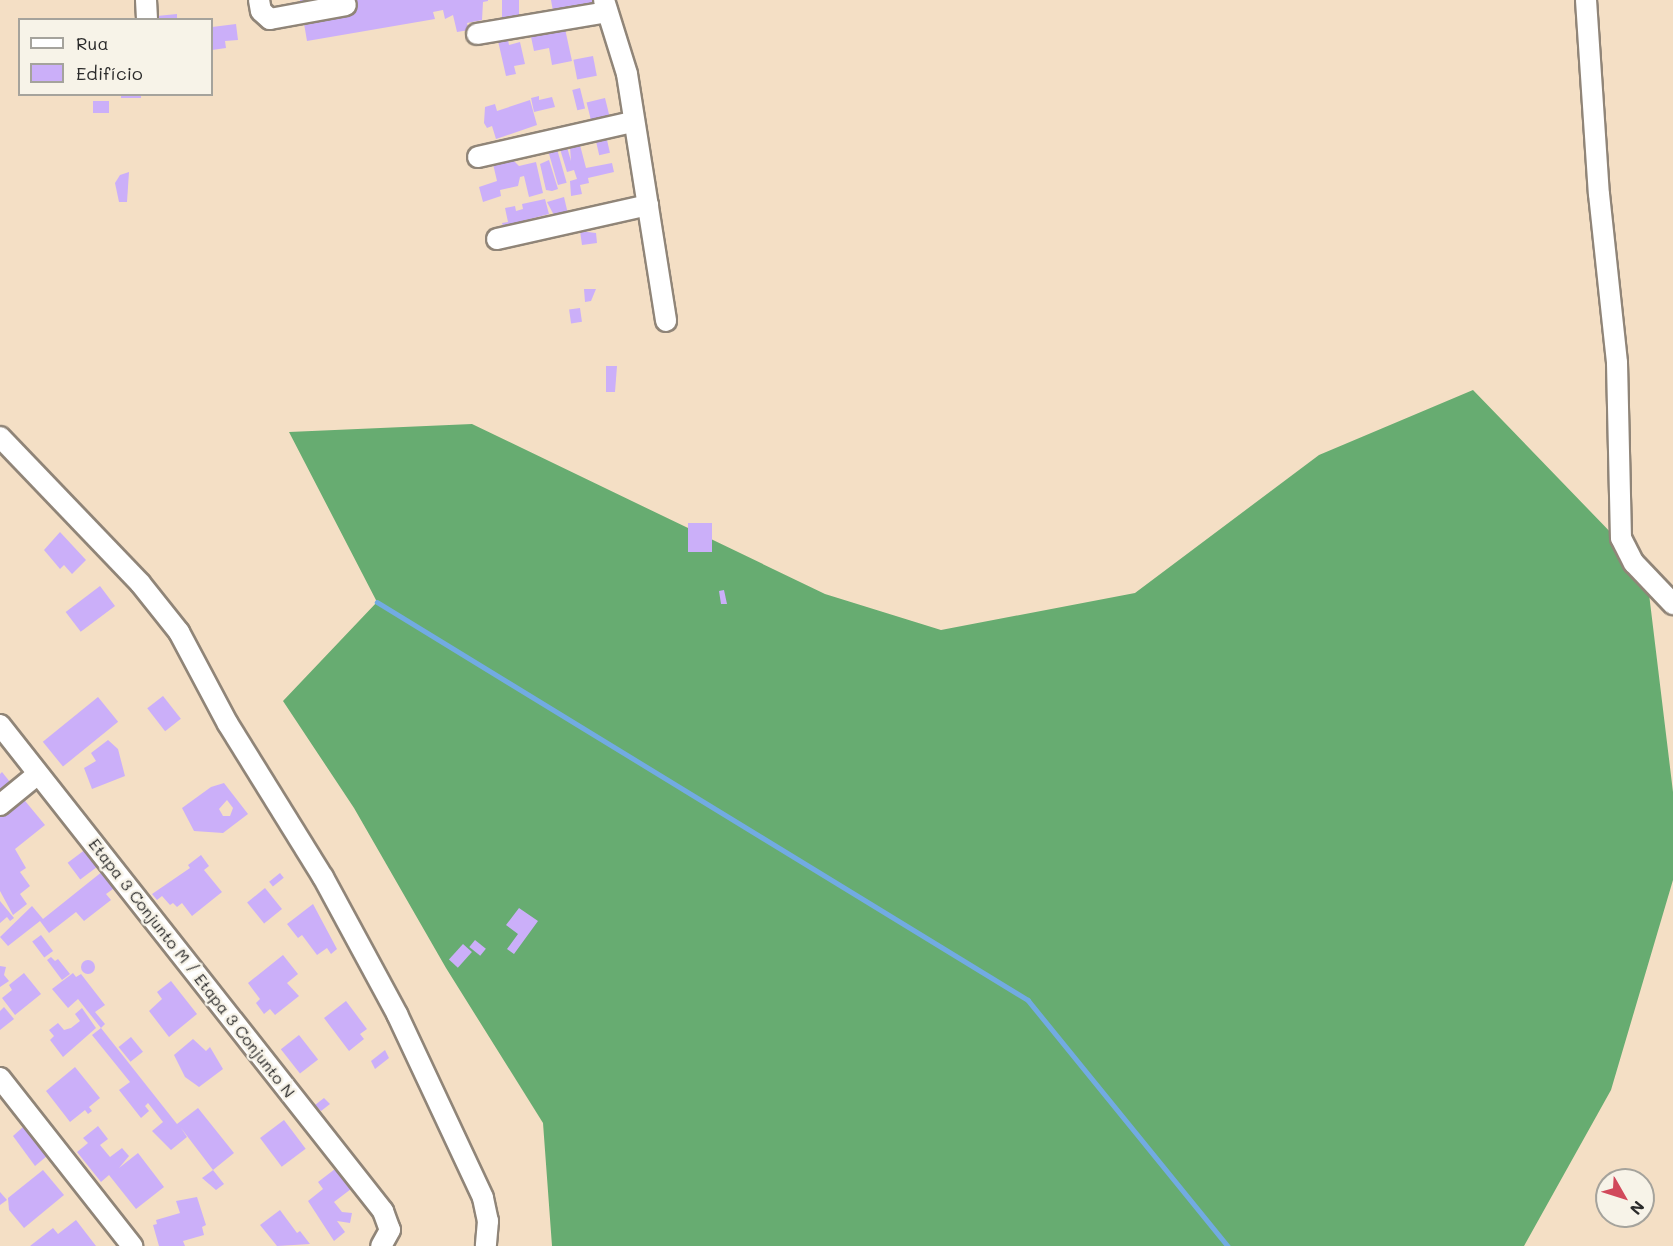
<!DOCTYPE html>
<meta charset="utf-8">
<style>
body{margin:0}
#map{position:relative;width:1673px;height:1246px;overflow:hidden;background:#f4dfc5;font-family:Mali,sans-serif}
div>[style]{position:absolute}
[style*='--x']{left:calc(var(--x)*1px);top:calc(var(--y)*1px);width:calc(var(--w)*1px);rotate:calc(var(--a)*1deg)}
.forest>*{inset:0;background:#67ac71}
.stream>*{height:4.5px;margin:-2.25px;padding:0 2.25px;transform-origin:2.25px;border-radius:2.25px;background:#72abe2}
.building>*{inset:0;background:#cbaff9;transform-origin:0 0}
.round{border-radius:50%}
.roads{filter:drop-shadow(2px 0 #908578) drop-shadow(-2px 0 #908578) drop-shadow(0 2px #908578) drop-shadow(0 -2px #908578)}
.minor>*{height:20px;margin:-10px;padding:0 10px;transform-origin:10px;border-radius:10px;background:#fff}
span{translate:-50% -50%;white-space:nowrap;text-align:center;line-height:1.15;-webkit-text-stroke:5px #f7f3e8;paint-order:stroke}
.street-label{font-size:16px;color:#2b2b2b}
.legend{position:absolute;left:18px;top:18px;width:195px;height:78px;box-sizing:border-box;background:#f7f3e8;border:2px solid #a5a39c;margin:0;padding:8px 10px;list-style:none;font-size:18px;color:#2b2b2b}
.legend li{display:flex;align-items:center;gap:12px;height:30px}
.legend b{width:30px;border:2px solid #a5a39c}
.north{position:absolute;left:1595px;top:1168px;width:60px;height:60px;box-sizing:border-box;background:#f7f3e8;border:2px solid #a5a39c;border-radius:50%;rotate:129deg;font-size:16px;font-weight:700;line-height:24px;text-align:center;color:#2b2b2b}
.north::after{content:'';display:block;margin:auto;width:21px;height:27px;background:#d1495b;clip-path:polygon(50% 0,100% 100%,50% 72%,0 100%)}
</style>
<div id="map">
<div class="forest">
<div style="clip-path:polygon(1473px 390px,1646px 569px,1673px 792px,1673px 880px,1611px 1090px,1524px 1246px,552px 1246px,543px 1123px,446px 968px,354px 808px,283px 701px,377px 602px,289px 432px,472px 424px,825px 594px,941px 630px,1135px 593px,1319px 455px)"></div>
</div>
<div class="stream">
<div style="--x:377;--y:602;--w:763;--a:31.44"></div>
<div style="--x:1028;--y:1000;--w:317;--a:50.9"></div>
</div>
<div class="building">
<div style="clip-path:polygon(300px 0,488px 0,488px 1px,483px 2px,482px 20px,467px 23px,469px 30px,457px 32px,453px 15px,445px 19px,443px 10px,433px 12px,435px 19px,307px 41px)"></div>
<div style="left:502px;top:0;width:17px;height:24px"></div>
<div style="clip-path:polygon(551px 0,600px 0,601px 9px,554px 17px)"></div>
<div style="clip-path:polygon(177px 14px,177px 20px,157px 20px,157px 16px)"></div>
<div style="clip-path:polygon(236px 24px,238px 40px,225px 41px,226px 48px,212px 50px,212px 27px)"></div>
<div style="clip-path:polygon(564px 24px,572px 61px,552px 65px,549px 48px,534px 51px,530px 32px)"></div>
<div style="clip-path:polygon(507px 35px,509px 45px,520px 42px,525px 64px,514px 66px,516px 74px,506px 76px,498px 41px)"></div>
<div style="left:593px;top:56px;width:20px;height:20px;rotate:79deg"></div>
<div style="left:580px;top:88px;width:21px;height:8px;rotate:76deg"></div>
<div style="left:121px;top:94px;width:20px;height:4px"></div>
<div style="clip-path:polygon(539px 96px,539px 100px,552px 97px,555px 107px,534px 112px,531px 98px)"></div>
<div style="left:605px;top:98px;width:21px;height:19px;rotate:76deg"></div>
<div style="clip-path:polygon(530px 100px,537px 125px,496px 139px,492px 126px,487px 128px,484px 123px,485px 107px,495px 104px,497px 111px)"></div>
<div style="left:93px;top:101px;width:16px;height:12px"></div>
<div style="left:607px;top:140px;width:13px;height:11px;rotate:77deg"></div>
<div style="clip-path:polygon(580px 145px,586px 168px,612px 163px,614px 172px,588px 178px,589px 183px,580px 185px,582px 194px,571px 196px,570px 181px,577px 179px,574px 170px,567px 172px,560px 149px,567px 147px,571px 161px,570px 147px)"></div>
<div style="left:557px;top:149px;width:35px;height:9px;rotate:74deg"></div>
<div style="clip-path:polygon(512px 159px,519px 166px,536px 162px,543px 193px,529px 197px,524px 176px,520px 177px,518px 186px,500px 190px,501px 196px,483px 202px,479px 187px,497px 181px,493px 164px)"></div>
<div style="clip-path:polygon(549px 160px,558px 189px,552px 191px,546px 190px,540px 164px)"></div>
<div style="clip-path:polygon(129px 172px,127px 202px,119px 202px,115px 183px,120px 175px)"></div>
<div style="clip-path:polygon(564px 197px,568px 214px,557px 221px,547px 202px)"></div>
<div style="clip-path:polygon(545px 199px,549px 214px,526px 220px,528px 229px,504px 229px,502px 223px,508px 222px,505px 208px,515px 206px,516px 211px,523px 209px,522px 204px)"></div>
<div style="clip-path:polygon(580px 231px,596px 233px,597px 243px,582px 245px)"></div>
<div style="clip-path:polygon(584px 289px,596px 289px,591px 301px,585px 302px)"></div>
<div style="left:580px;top:308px;width:14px;height:11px;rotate:82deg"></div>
<div style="clip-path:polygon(606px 366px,617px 366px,615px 392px,606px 392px)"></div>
<div style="left:688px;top:523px;width:24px;height:29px"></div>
<div style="clip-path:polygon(60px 532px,86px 560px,72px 574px,64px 565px,60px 569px,44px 550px)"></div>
<div style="left:100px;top:586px;width:25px;height:43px;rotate:53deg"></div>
<div style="clip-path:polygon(724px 590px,727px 604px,721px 604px,719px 591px)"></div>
<div style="left:163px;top:696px;width:29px;height:20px;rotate:52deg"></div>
<div style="left:98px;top:697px;width:32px;height:71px;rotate:51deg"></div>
<div style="clip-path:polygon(108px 740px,118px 749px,125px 776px,92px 789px,84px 768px,96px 761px,91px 753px)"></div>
<div style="clip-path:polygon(2px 772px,14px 787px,0 793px,0 774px)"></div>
<div style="clip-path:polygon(evenodd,224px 783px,248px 814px,223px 833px,194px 831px,182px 808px,211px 787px,224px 783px,227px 800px,233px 808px,230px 816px,223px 816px,219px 809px,227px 800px)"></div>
<div style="clip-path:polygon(21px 796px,45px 825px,15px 849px,26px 868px,20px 872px,30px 886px,20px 894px,27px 904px,13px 915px,0 891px,0 813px)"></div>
<div style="left:86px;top:849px;width:21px;height:23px;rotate:53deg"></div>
<div style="clip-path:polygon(201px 855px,209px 866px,204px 870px,222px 892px,192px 916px,182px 903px,177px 907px,173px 903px,170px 905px,162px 896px,157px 900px,152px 894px,190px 868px,188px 865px)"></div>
<div style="clip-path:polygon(103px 871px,123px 896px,120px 898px,113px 889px,106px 894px,111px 900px,84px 921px,76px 912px,49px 933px,40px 921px,8px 946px,0 937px,32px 906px,43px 919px)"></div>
<div style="left:280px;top:873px;width:6px;height:14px;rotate:51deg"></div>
<div style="left:265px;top:888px;width:27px;height:23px;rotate:51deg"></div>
<div style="clip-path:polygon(0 901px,14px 918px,10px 921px,7px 917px,0 923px)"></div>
<div style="clip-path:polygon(313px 904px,337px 949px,331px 954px,327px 948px,317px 955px,302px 935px,298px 938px,287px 924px)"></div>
<div style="clip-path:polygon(519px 908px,538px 921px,514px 954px,507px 949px,518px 934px,506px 925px)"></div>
<div style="left:41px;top:935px;width:20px;height:11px;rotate:53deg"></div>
<div style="left:475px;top:940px;width:14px;height:9px;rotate:39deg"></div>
<div style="left:463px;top:944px;width:12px;height:21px;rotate:42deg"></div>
<div style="clip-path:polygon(283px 955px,298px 974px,287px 983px,299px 996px,275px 1015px,270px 1009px,264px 1014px,256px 1003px,260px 999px,248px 983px)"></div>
<div style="clip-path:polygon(51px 957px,55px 961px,58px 959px,70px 974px,62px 980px,47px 960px)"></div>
<div class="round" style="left:81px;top:960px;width:14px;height:14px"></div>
<div style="clip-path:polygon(0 966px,6px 967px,4px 975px,9px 981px,0 987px)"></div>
<div style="clip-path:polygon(24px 973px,41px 994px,15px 1015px,2px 998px,12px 990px,9px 985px)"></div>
<div style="clip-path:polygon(73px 973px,76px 977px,81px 974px,105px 1005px,95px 1012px,105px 1024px,101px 1028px,177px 1124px,198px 1108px,234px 1153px,213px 1170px,224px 1184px,216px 1190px,202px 1178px,213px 1170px,181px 1128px,187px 1137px,171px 1150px,152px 1131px,163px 1122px,148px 1103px,145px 1106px,149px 1111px,141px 1118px,119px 1090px,130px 1082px,92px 1035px,101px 1028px,78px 999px,68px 1008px,52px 989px)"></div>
<div style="clip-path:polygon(171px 981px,197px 1014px,169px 1037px,149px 1011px,162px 999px,157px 992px)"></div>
<div style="clip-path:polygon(346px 1001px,367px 1029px,360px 1034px,364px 1039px,349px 1051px,324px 1018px)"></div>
<div style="clip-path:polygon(4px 1007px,14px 1019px,0 1030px,0 1011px)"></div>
<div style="clip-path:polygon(82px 1008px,96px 1028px,63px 1057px,50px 1040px,54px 1036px,49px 1030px,58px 1023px,64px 1030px,71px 1028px,80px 1021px,75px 1014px)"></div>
<div style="left:299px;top:1035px;width:31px;height:23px;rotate:52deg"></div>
<div style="left:131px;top:1037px;width:19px;height:16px;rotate:51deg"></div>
<div style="clip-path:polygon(193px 1039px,206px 1051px,210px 1047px,223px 1069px,199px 1087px,185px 1077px,174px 1055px)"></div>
<div style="clip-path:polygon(385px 1050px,389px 1058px,375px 1069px,371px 1061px)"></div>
<div style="clip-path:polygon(75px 1067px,100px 1098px,89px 1107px,92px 1111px,88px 1114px,85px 1110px,70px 1122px,46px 1091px)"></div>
<div style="clip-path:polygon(324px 1098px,330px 1104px,321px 1111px,315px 1105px)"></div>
<div style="left:284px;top:1120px;width:36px;height:30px;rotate:53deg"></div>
<div style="clip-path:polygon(98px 1126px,108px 1139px,100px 1145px,110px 1157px,122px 1148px,129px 1156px,119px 1168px,138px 1153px,164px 1187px,136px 1209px,109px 1175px,101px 1182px,77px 1152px,88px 1143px,83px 1138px)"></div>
<div style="clip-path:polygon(23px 1127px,47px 1156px,35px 1166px,13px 1136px)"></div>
<div style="clip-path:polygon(335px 1169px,351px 1189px,334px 1202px,342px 1212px,352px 1213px,350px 1223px,337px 1221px,345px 1232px,334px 1241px,308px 1201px,323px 1189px,318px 1182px)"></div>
<div style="clip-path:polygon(43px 1170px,64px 1195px,24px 1228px,9px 1210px,8px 1198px)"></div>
<div style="clip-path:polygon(0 1192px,7px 1200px,0 1205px)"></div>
<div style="clip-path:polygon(197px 1197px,206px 1225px,202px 1227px,204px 1235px,183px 1241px,185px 1246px,159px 1246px,153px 1225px,157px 1224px,156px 1220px,180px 1213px,176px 1201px)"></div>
<div style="clip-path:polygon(280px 1210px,297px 1233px,300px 1231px,310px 1244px,277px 1246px,260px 1225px)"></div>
<div style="clip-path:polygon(76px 1220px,96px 1246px,30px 1246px,53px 1228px,58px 1234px)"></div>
</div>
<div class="roads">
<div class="minor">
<div style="--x:146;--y:0;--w:20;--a:87"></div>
<div style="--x:259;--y:0;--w:11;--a:80"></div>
<div style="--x:261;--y:11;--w:12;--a:42"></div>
<div style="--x:270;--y:19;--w:77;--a:-10.4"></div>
<div style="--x:604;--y:0;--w:77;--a:72.7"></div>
<div style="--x:627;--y:74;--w:250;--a:81"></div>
<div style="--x:1586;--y:0;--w:194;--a:86.2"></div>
<div style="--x:1599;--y:194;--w:170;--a:83.9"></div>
<div style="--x:1617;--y:363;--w:175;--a:88.7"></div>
<div style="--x:1621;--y:538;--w:28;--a:63"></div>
<div style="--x:1634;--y:563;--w:57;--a:46.4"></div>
<div style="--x:477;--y:34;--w:132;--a:-9.6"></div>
<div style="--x:478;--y:157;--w:158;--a:-12.8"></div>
<div style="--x:497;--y:239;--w:155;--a:-12.7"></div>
<div style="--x:0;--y:437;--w:202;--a:46.2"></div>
<div style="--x:140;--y:583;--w:63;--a:51.5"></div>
<div style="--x:179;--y:632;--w:104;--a:62"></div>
<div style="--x:228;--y:724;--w:180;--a:58.2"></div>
<div style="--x:323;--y:877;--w:156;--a:61.6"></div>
<div style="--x:397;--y:1014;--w:203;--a:64.9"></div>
<div style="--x:483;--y:1198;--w:24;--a:78"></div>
<div style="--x:488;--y:1221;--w:25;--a:95"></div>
<div style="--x:0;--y:725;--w:619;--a:51.76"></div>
<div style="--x:383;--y:1211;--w:20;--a:70"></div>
<div style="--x:390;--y:1230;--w:18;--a:119"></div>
<div style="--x:0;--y:805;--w:49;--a:-39.2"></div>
<div style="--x:0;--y:1078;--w:214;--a:51.8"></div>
</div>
</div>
<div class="street-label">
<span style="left:192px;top:968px;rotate:52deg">Etapa 3 Conjunto M / Etapa 3 Conjunto N</span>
</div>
<ul class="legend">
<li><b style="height:8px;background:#fff"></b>Rua</li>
<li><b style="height:16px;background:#cbaff9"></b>Edifício</li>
</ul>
<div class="north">N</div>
</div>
